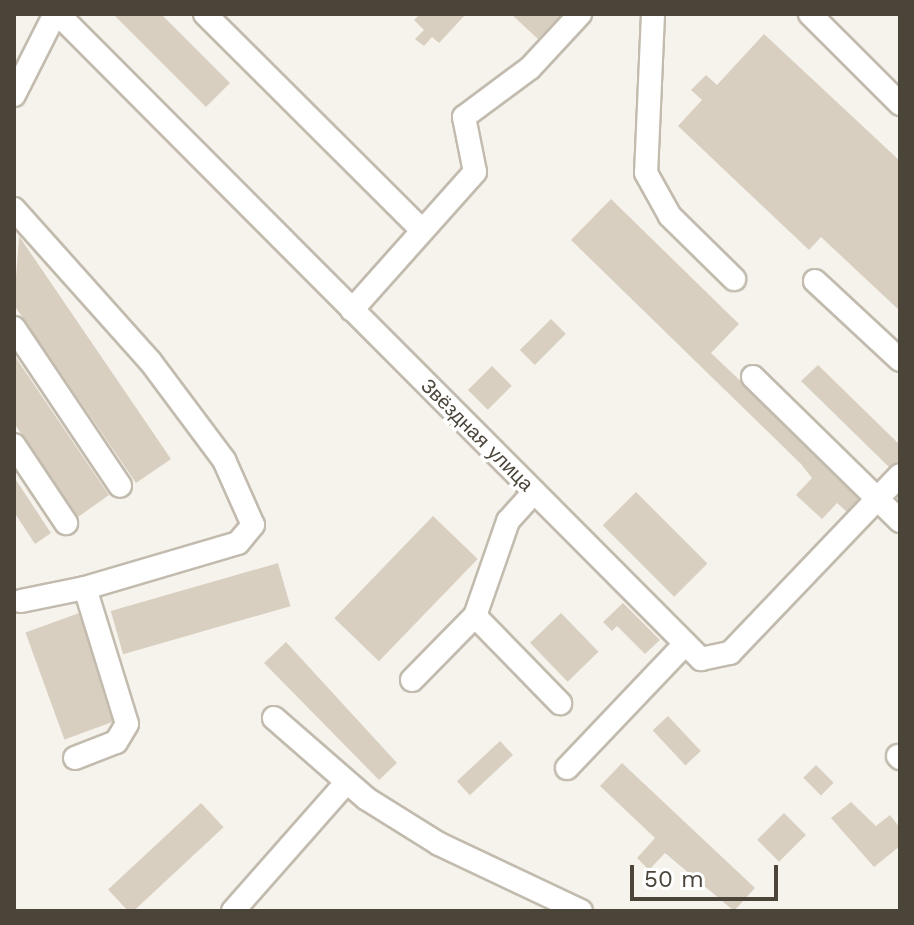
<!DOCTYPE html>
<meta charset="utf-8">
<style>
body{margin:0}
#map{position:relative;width:914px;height:925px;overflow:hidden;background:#f6f3ec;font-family:"Work Sans",sans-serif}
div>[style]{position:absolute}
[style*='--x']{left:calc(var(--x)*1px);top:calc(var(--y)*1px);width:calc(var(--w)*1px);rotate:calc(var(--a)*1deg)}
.building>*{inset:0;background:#d8cfc1;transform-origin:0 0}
.roads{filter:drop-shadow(2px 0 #c2bbae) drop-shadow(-2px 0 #c2bbae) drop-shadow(0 2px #c2bbae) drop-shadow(0 -2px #c2bbae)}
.minor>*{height:22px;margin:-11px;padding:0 11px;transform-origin:11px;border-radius:11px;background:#fff}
span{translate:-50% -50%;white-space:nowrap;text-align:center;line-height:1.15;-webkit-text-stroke:7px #fff;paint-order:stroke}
.street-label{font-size:20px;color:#4b4439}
.frame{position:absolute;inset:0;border:16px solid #4b4439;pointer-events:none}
.scale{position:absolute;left:630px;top:865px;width:148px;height:36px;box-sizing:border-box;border:4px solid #4b4439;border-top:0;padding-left:10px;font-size:24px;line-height:28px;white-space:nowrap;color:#4b4439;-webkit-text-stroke:6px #fff;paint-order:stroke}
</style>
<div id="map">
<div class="building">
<div style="clip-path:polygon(113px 14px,161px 14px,230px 83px,206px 107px)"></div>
<div style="clip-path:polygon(420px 14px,466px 14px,439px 43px,432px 37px,424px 46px,415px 39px,424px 30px,414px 20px)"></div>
<div style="clip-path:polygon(511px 14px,562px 14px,538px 39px)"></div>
<div style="clip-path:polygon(764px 34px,900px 161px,900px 311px,821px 237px,809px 250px,678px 126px,702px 100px,691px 90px,706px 75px,717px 85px)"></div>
<div style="clip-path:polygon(611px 199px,739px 324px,711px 353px,863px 497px,848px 513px,837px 503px,822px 519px,796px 495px,812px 478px,801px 464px,571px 240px)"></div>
<div style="clip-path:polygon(19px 236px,171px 459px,136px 483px,14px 305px)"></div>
<div style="left:551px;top:319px;width:21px;height:44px;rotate:45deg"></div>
<div style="clip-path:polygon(14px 355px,109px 495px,78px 517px,14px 423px)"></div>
<div style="clip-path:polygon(818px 365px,900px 445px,900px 459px,891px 469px,801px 381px)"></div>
<div style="left:492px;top:366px;width:28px;height:34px;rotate:45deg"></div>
<div style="clip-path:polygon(14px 477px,51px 533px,35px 544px,14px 512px)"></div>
<div style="left:636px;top:492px;width:101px;height:47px;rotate:45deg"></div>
<div style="left:433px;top:516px;width:62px;height:142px;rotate:44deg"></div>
<div style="left:278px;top:563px;width:45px;height:174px;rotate:74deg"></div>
<div style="clip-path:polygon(623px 603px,660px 640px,645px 654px,617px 626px,612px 631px,603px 622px)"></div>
<div style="left:79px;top:613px;width:114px;height:57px;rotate:70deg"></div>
<div style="left:561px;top:613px;width:54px;height:43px;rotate:46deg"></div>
<div style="clip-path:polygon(286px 642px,397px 763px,379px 780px,264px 663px)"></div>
<div style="left:668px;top:716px;width:48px;height:21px;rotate:47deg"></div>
<div style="left:500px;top:741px;width:19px;height:59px;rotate:47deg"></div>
<div style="clip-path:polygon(622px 763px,755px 888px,734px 911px,665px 853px,649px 870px,637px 858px,655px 838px,600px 786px)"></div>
<div style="left:816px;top:765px;width:25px;height:18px;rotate:45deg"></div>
<div style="clip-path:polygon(851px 802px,876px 826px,890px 815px,900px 828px,900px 846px,874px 867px,831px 818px)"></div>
<div style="left:201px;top:803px;width:33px;height:127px;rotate:47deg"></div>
<div style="left:784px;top:813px;width:31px;height:38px;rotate:45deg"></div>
</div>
<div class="roads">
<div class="minor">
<div style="--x:58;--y:14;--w:911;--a:45.09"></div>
<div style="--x:701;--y:659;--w:30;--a:-12"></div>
<div style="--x:730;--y:653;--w:246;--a:-46.3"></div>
<div style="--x:205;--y:14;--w:306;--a:44.9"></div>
<div style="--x:653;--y:14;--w:159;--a:92.5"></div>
<div style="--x:646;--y:173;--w:49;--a:60.8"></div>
<div style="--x:670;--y:216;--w:90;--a:44.5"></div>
<div style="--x:810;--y:14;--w:127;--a:45"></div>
<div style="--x:14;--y:95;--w:91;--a:-63.2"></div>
<div style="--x:14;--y:209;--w:204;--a:48.2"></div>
<div style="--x:150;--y:361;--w:124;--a:53.2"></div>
<div style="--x:224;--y:460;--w:71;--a:66"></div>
<div style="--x:253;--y:525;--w:23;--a:130"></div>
<div style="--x:238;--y:543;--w:159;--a:163.6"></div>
<div style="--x:85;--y:588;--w:142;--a:72.8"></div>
<div style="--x:127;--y:724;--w:21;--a:121"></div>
<div style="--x:116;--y:742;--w:44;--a:158.7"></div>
<div style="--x:815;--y:281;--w:116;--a:42.9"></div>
<div style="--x:352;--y:310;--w:185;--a:-48.3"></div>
<div style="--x:475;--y:172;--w:56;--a:-101.3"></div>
<div style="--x:464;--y:117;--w:82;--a:-36.6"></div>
<div style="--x:530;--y:68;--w:74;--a:-47.2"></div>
<div style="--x:14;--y:328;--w:190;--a:56.1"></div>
<div style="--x:753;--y:377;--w:206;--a:44.4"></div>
<div style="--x:14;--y:445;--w:94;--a:56.3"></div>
<div style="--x:21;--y:601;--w:65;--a:-11.5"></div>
<div style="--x:475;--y:616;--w:101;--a:-70.8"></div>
<div style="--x:508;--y:521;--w:39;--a:-48"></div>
<div style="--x:412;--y:680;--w:90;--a:-45.5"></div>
<div style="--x:475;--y:616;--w:122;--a:45.7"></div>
<div style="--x:274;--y:718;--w:123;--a:41.1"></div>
<div style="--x:367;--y:799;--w:85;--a:32"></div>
<div style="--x:439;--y:844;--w:157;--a:25.3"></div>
<div style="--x:898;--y:756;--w:3;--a:45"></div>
<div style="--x:567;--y:768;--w:171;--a:-46.4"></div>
<div style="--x:233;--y:911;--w:171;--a:-48.6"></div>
</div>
</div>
<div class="street-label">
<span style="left:477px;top:435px;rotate:45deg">Звёздная улица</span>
</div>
<div class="frame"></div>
<div class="scale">50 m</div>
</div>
